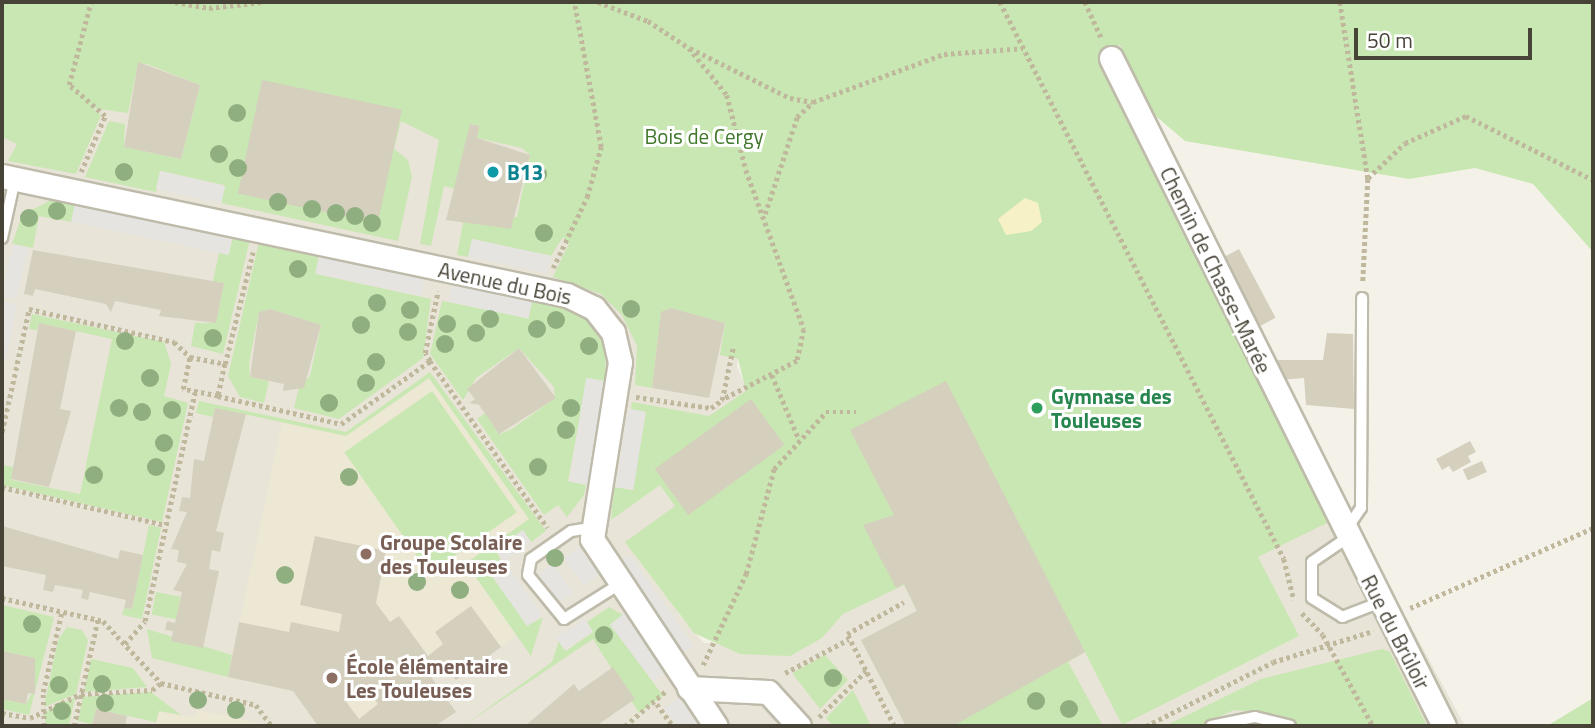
<!DOCTYPE html>
<meta charset="utf-8">
<style>
body{margin:0}
#map{position:relative;width:1595px;height:728px;overflow:hidden;background:#f4f2e8;font-family:"Titillium Web",sans-serif}
div>[style]{position:absolute}
[style*='--x']{left:calc(var(--x)*1px);top:calc(var(--y)*1px);width:calc(var(--w)*1px);rotate:calc(var(--a)*1deg)}
.residential>*{inset:0;background:#e8e4d7}
.education>*{inset:0;background:#ece8d3}
.green>*{inset:0;background:#c9e7b2;transform-origin:0 0}
.sand>*{inset:0;background:#f7f2c6}
.parking>*{inset:0;background:#e5e4e0;transform-origin:0 0}
.building>*{inset:0;background:#d5cfbe;transform-origin:0 0}
.path>*{height:4.5px;margin-top:-2.25px;transform-origin:0;background:repeating-linear-gradient(90deg,#c0b89d 0 3.5px,transparent 0 7px)}
.roads{filter:drop-shadow(2px 0 #bfbbab) drop-shadow(-2px 0 #bfbbab) drop-shadow(0 2px #bfbbab) drop-shadow(0 -2px #bfbbab)}
.lane>*{height:10px;margin:-5px;padding:0 5px;transform-origin:5px;border-radius:5px;background:#fff}
.street>*{height:23px;margin:-11.5px;padding:0 11.5px;transform-origin:11.5px;border-radius:11.5px;background:#fff}
.trees>*{width:18px;height:18px;margin:-9px;border-radius:50%;background:#90af80}
.dots>*{width:19px;height:19px;translate:-50% -50%;box-sizing:border-box;border:4px solid #fff;border-radius:50%}
span{translate:-50% -50%;white-space:nowrap;text-align:center;line-height:1.15;-webkit-text-stroke:6px #fff;paint-order:stroke}
.park-label{font-size:21px;color:#3f782b}
.culture-label{font-size:21px;color:#0d838f;font-weight:700}
.left{translate:0 -50%;text-align:left}
.street-label{font-size:21px;color:#474337}
.leisure-label{font-size:21px;color:#27864d;font-weight:700}
.education-label{font-size:21px;color:#785e54;font-weight:700}
.frame{position:absolute;inset:0;border:4px solid #474337;pointer-events:none}
.scale{position:absolute;left:1354px;top:28px;width:178px;height:32px;box-sizing:border-box;border:4px solid #474337;border-top:0;padding-left:9px;font-size:21px;line-height:24px;white-space:nowrap;color:#474337;-webkit-text-stroke:5px #fff;paint-order:stroke}
</style>
<div id="map">
<div class="residential">
<div style="clip-path:polygon(115px 38px,531px 128px,743px 320px,737px 366px,751px 399px,678px 613px,704px 643px,822px 638px,861px 591px,1328px 522px,1098px 53px,1119px 45px,1309px 438px,1465px 726px,2px 726px,2px 135px)"></div>
</div>
<div class="education">
<div style="clip-path:polygon(429px 377px,529px 519px,466px 563px,517px 635px,456px 680px,441px 660px,427px 671px,456px 712px,435px 726px,318px 726px,293px 691px,228px 677px,282px 422px,346px 435px)"></div>
<div style="clip-path:polygon(197px 710px,259px 723px,261px 726px,155px 726px,159px 711px,195px 718px)"></div>
</div>
<div class="green">
<div style="clip-path:polygon(2px 2px,1593px 2px,1593px 252px,1533px 184px,1475px 168px,1409px 179px,1185px 141px,1151px 112px,1120px 45px,1098px 53px,1329px 522px,1258px 557px,1299px 636px,1122px 725px,1085px 652px,1068px 662px,1103px 726px,906px 726px,861px 640px,917px 611px,904px 585px,843px 614px,822px 638px,790px 656px,740px 654px,694px 633px,625px 542px,675px 506px,660px 485px,611px 520px,614px 487px,632px 490px,646px 412px,631px 409px,632px 402px,709px 416px,746px 391px,738px 359px,720px 355px,725px 323px,671px 308px,661px 313px,652px 388px,635px 385px,637px 346px,622px 315px,601px 294px,553px 277px,569px 243px,563px 237px,551px 256px,472px 239px,468px 257px,457px 255px,464px 218px,517px 217px,530px 155px,522px 148px,477px 138px,479px 126px,470px 124px,456px 189px,444px 186px,431px 246px,420px 244px,439px 140px,401px 121px,394px 149px,408px 160px,412px 177px,398px 241px,221px 203px,224px 185px,161px 171px,156px 192px,85px 177px,109px 121px,125px 124px,124px 147px,181px 159px,200px 85px,147px 64px,138px 63px,128px 113px,92px 108px,101px 115px,76px 174px,8px 161px,17px 144px,2px 137px)"></div>
<div style="clip-path:polygon(51px 200px,75px 203px,72px 222px,39px 216px,33px 248px,12px 244px,22px 215px)"></div>
<div style="clip-path:polygon(233px 236px,250px 239px,223px 354px,191px 346px,195px 323px,216px 323px,224px 283px,213px 281px,219px 253px,229px 254px)"></div>
<div style="clip-path:polygon(259px 242px,319px 256px,316px 274px,431px 299px,423px 358px,339px 419px,294px 408px,299px 387px,310px 376px,321px 325px,270px 309px,259px 312px,249px 364px,250px 377px,269px 381px,264px 403px,240px 397px,228px 376px)"></div>
<div style="clip-path:polygon(442px 301px,528px 318px,532px 301px,576px 310px,606px 338px,605px 381px,587px 378px,568px 481px,586px 485px,584px 495px,567px 517px,558px 505px,544px 515px,477px 419px,485px 413px,500px 434px,512px 429px,555px 398px,554px 387px,519px 348px,476px 378px,463px 400px,430px 354px)"></div>
<div style="clip-path:polygon(32px 314px,164px 342px,171px 364px,164px 396px,188px 403px,162px 522px,2px 485px,2px 465px,14px 467px,12px 480px,80px 494px,112px 339px,39px 323px,37px 330px,29px 329px)"></div>
<div style="clip-path:polygon(430px 372px,546px 531px,531px 542px,523px 530px,496px 549px,527px 626px,543px 617px,531px 656px,466px 563px,529px 519px,429px 378px,346px 436px,215px 408px,213px 417px,196px 413px,199px 401px,346px 432px)"></div>
<div style="left:432px;top:391px;width:148px;height:107px;rotate:55deg"></div>
<div style="clip-path:polygon(149px 525px,161px 528px,142px 619px,122px 615px,124px 608px,132px 609px)"></div>
<div style="left:156px;top:592px;width:25px;height:23px;rotate:11deg"></div>
<div style="clip-path:polygon(2px 605px,54px 617px,29px 715px,2px 709px,2px 699px,26px 704px,36px 686px,30px 684px,35px 658px,2px 651px)"></div>
<div style="clip-path:polygon(609px 607px,623px 615px,611px 624px,663px 696px,639px 713px,593px 639px,463px 726px,552px 662px,559px 641px,566px 651px,593px 632px,587px 622px)"></div>
<div style="clip-path:polygon(67px 627px,82px 630px,88px 640px,76px 694px,44px 707px,58px 640px)"></div>
<div style="clip-path:polygon(147px 629px,232px 655px,228px 677px,152px 658px)"></div>
<div style="clip-path:polygon(1382px 649px,1390px 652px,1427px 726px,1297px 726px,1276px 714px,1234px 710px,1199px 726px,1165px 726px,1261px 679px)"></div>
<div style="clip-path:polygon(825px 655px,848px 680px,820px 709px,792px 673px)"></div>
<div style="clip-path:polygon(91px 659px,133px 668px,147px 687px,84px 692px)"></div>
<div style="clip-path:polygon(853px 690px,871px 726px,833px 726px,826px 718px)"></div>
<div style="clip-path:polygon(151px 692px,181px 715px,159px 711px,156px 722px,96px 709px,92px 724px,78px 721px,83px 697px)"></div>
<div style="clip-path:polygon(75px 697px,69px 726px,47px 726px,43px 713px)"></div>
<div style="clip-path:polygon(1593px 698px,1593px 726px,1547px 726px)"></div>
</div>
<div class="sand">
<div style="clip-path:polygon(1025px 198px,1038px 203px,1042px 222px,1031px 231px,1006px 235px,998px 219px)"></div>
</div>
<div class="parking">
<div style="left:160px;top:171px;width:67px;height:18px;rotate:13deg"></div>
<div style="left:75px;top:203px;width:161px;height:19px;rotate:12deg"></div>
<div style="left:472px;top:239px;width:81px;height:18px;rotate:12deg"></div>
<div style="left:13px;top:244px;width:16px;height:53px;rotate:14deg"></div>
<div style="left:319px;top:256px;width:108px;height:18px;rotate:12deg"></div>
<div style="left:452px;top:284px;width:82px;height:18px;rotate:12deg"></div>
<div style="clip-path:polygon(2px 301px,17px 305px,2px 379px)"></div>
<div style="left:586px;top:378px;width:19px;height:105px;rotate:9deg"></div>
<div style="left:628px;top:409px;width:18px;height:79px;rotate:9deg"></div>
<div style="clip-path:polygon(523px 530px,531px 542px,504px 561px,542px 615px,527px 626px,489px 572px,504px 561px,496px 549px)"></div>
<div style="left:579px;top:547px;width:34px;height:19px;rotate:54deg"></div>
<div style="left:630px;top:555px;width:111px;height:18px;rotate:55deg"></div>
<div style="left:553px;top:564px;width:35px;height:19px;rotate:55deg"></div>
<div style="left:625px;top:613px;width:72px;height:19px;rotate:53deg"></div>
<div style="left:585px;top:619px;width:15px;height:34px;rotate:58deg"></div>
<div style="clip-path:polygon(679px 698px,699px 726px,677px 726px,664px 709px)"></div>
</div>
<div class="building">
<div style="clip-path:polygon(138px 62px,200px 85px,181px 159px,124px 147px)"></div>
<div style="left:262px;top:80px;width:143px;height:116px;rotate:12deg"></div>
<div style="clip-path:polygon(470px 124px,479px 126px,477px 138px,530px 155px,511px 229px,446px 220px)"></div>
<div style="left:1239px;top:249px;width:78px;height:21px;rotate:62deg"></div>
<div style="clip-path:polygon(33px 250px,224px 283px,216px 323px,159px 316px,161px 310px,115px 301px,111px 312px,106px 304px,35px 289px,33px 296px,24px 294px)"></div>
<div style="clip-path:polygon(671px 308px,725px 323px,709px 398px,652px 388px,661px 312px)"></div>
<div style="clip-path:polygon(270px 309px,321px 325px,304px 388px,283px 391px,284px 384px,250px 377px,259px 312px)"></div>
<div style="clip-path:polygon(39px 323px,76px 331px,60px 409px,71px 411px,49px 487px,11px 479px)"></div>
<div style="clip-path:polygon(1327px 333px,1353px 334px,1354px 409px,1306px 405px,1304px 378px,1282px 380px,1273px 360px,1323px 360px)"></div>
<div style="clip-path:polygon(519px 348px,556px 398px,499px 434px,479px 405px,469px 403px,475px 399px,467px 389px)"></div>
<div style="clip-path:polygon(946px 381px,1085px 652px,953px 726px,906px 726px,861px 640px,917px 611px,904px 584px,896px 588px,863px 525px,894px 515px,850px 430px)"></div>
<div style="left:751px;top:399px;width:57px;height:119px;rotate:54deg"></div>
<div style="clip-path:polygon(215px 408px,246px 414px,216px 531px,224px 533px,220px 552px,212px 550px,209px 569px,219px 571px,203px 648px,171px 641px,173px 631px,165px 630px,167px 621px,175px 623px,182px 592px,173px 590px,187px 564px,177px 562px,179px 550px,171px 549px,187px 512px,179px 511px,182px 497px,190px 498px,194px 459px,204px 461px)"></div>
<div style="clip-path:polygon(1470px 441px,1476px 452px,1468px 456px,1471px 462px,1453px 472px,1449px 466px,1442px 470px,1436px 459px)"></div>
<div style="left:1482px;top:461px;width:12px;height:21px;rotate:66deg"></div>
<div style="clip-path:polygon(2px 526px,118px 559px,120px 550px,143px 555px,132px 609px,124px 608px,126px 600px,90px 592px,88px 600px,81px 598px,83px 590px,55px 585px,53px 592px,43px 590px,46px 575px,2px 566px)"></div>
<div style="clip-path:polygon(evenodd,315px 536px,386px 551px,376px 603px,390px 622px,399px 616px,428px 656px,443px 644px,435px 632px,471px 606px,501px 647px,456px 680px,441px 660px,427px 671px,456px 712px,435px 726px,318px 726px,293px 691px,228px 677px,239px 622px,289px 632px,291px 622px,339px 632px,342px 614px,300px 605px,315px 536px,364px 684px,378px 704px,359px 719px,344px 699px,364px 684px)"></div>
<div style="clip-path:polygon(2px 651px,35px 658px,35px 694px,28px 693px,26px 704px,2px 699px)"></div>
<div style="clip-path:polygon(613px 667px,635px 699px,596px 726px,525px 726px,574px 684px,579px 691px)"></div>
<div style="clip-path:polygon(96px 709px,127px 716px,125px 726px,92px 726px)"></div>
</div>
<div class="path">
<div style="--x:175;--y:2;--w:35;--a:10"></div>
<div style="--x:209;--y:8;--w:53;--a:-6.5"></div>
<div style="--x:598;--y:2;--w:53;--a:20.8"></div>
<div style="--x:648;--y:21;--w:49;--a:33.4"></div>
<div style="--x:689;--y:48;--w:60;--a:51"></div>
<div style="--x:727;--y:95;--w:77;--a:75.8"></div>
<div style="--x:746;--y:170;--w:169;--a:70"></div>
<div style="--x:804;--y:329;--w:33;--a:102"></div>
<div style="--x:797;--y:361;--w:85;--a:152.5"></div>
<div style="--x:1000;--y:2;--w:625;--a:62.98"></div>
<div style="--x:1284;--y:559;--w:42;--a:76.3"></div>
<div style="--x:1085;--y:2;--w:41;--a:65.3"></div>
<div style="--x:1340;--y:2;--w:179;--a:81"></div>
<div style="--x:1368;--y:179;--w:103;--a:92.8"></div>
<div style="--x:690;--y:48;--w:112;--a:26.6"></div>
<div style="--x:790;--y:98;--w:23;--a:10"></div>
<div style="--x:81;--y:172;--w:61;--a:-66.8"></div>
<div style="--x:105;--y:116;--w:48;--a:-139.3"></div>
<div style="--x:69;--y:85;--w:86;--a:-75.2"></div>
<div style="--x:1368;--y:178;--w:51;--a:-43.4"></div>
<div style="--x:1405;--y:143;--w:67;--a:-23.9"></div>
<div style="--x:1466;--y:116;--w:142;--a:26.7"></div>
<div style="--x:765;--y:214;--w:102;--a:-71.7"></div>
<div style="--x:797;--y:117;--w:22;--a:-43"></div>
<div style="--x:813;--y:102;--w:140;--a:-20.1"></div>
<div style="--x:944;--y:54;--w:79;--a:-4.3"></div>
<div style="--x:553;--y:268;--w:79;--a:-64.4"></div>
<div style="--x:587;--y:197;--w:52;--a:-74.4"></div>
<div style="--x:601;--y:147;--w:147;--a:-100.5"></div>
<div style="--x:190;--y:357;--w:36;--a:11"></div>
<div style="--x:225;--y:364;--w:33;--a:102"></div>
<div style="--x:218;--y:396;--w:36;--a:-169"></div>
<div style="--x:183;--y:389;--w:33;--a:-78"></div>
<div style="--x:430;--y:361;--w:9;--a:-122"></div>
<div style="--x:425;--y:353;--w:63;--a:-78.2"></div>
<div style="--x:225;--y:364;--w:115;--a:-76"></div>
<div style="--x:772;--y:375;--w:67;--a:67.2"></div>
<div style="--x:218;--y:396;--w:126;--a:12.8"></div>
<div style="--x:341;--y:424;--w:109;--a:-35.3"></div>
<div style="--x:430;--y:361;--w:204;--a:54.8"></div>
<div style="--x:636;--y:397;--w:76;--a:8.3"></div>
<div style="--x:711;--y:408;--w:14;--a:-36"></div>
<div style="--x:722;--y:400;--w:53;--a:-78.1"></div>
<div style="--x:2;--y:432;--w:126;--a:-77.6"></div>
<div style="--x:29;--y:309;--w:149;--a:12.8"></div>
<div style="--x:174;--y:342;--w:22;--a:43"></div>
<div style="--x:2;--y:487;--w:167;--a:13.1"></div>
<div style="--x:2;--y:598;--w:104;--a:12.8"></div>
<div style="--x:103;--y:621;--w:85;--a:46.9"></div>
<div style="--x:161;--y:683;--w:98;--a:13"></div>
<div style="--x:256;--y:705;--w:26;--a:53"></div>
<div style="--x:1410;--y:608;--w:200;--a:-23.6"></div>
<div style="--x:1302;--y:613;--w:30;--a:46"></div>
<div style="--x:1323;--y:635;--w:104;--a:61.2"></div>
<div style="--x:125;--y:644;--w:30;--a:-49"></div>
<div style="--x:145;--y:621;--w:234;--a:-77.7"></div>
<div style="--x:703;--y:665;--w:101;--a:-64.7"></div>
<div style="--x:746;--y:574;--w:109;--a:-75.1"></div>
<div style="--x:774;--y:469;--w:77;--a:-47.6"></div>
<div style="--x:826;--y:412;--w:30;--a:0"></div>
<div style="--x:785;--y:673;--w:72;--a:-28"></div>
<div style="--x:657;--y:704;--w:27;--a:54"></div>
<div style="--x:2;--y:713;--w:28;--a:10"></div>
<div style="--x:30;--y:718;--w:56;--a:-25.2"></div>
<div style="--x:81;--y:694;--w:71;--a:-3.2"></div>
<div style="--x:152;--y:690;--w:11;--a:-38"></div>
<div style="--x:819;--y:717;--w:66;--a:-44.4"></div>
<div style="--x:44;--y:726;--w:34;--a:-92"></div>
<div style="--x:43;--y:692;--w:83;--a:-76.8"></div>
<div style="--x:74;--y:726;--w:110;--a:-77.4"></div>
<div style="--x:625;--y:726;--w:54;--a:-40.5"></div>
<div style="--x:894;--y:726;--w:103;--a:-117.1"></div>
<div style="--x:847;--y:634;--w:65;--a:-29.3"></div>
<div style="--x:1146;--y:726;--w:142;--a:-26.7"></div>
<div style="--x:1273;--y:662;--w:105;--a:-17.2"></div>
</div>
<div class="roads">
<div class="lane">
<div style="--x:2;--y:238;--w:60;--a:-77.6"></div>
<div style="--x:590;--y:528;--w:19;--a:171"></div>
<div style="--x:571;--y:531;--w:49;--a:145"></div>
<div style="--x:531;--y:559;--w:16;--a:101"></div>
<div style="--x:528;--y:575;--w:57;--a:50.7"></div>
<div style="--x:564;--y:619;--w:64;--a:-32.2"></div>
<div style="--x:1346;--y:530;--w:27;--a:-56"></div>
<div style="--x:1361;--y:508;--w:210;--a:-89.7"></div>
<div style="--x:1347;--y:538;--w:42;--a:145.6"></div>
<div style="--x:1312;--y:562;--w:36;--a:90"></div>
<div style="--x:1312;--y:598;--w:36;--a:32"></div>
<div style="--x:1342;--y:617;--w:42;--a:-21"></div>
<div style="--x:1211;--y:726;--w:45;--a:-11.6"></div>
<div style="--x:1255;--y:717;--w:36;--a:14"></div>
</div>
<div class="street">
<div style="--x:1111;--y:58;--w:746;--a:63.5"></div>
<div style="--x:2;--y:176;--w:577;--a:11.89"></div>
<div style="--x:567;--y:295;--w:30;--a:26"></div>
<div style="--x:594;--y:308;--w:31;--a:52"></div>
<div style="--x:613;--y:332;--w:31;--a:77"></div>
<div style="--x:620;--y:362;--w:179;--a:99"></div>
<div style="--x:592;--y:539;--w:224;--a:56.5"></div>
<div style="--x:689;--y:688;--w:79;--a:2.9"></div>
<div style="--x:768;--y:692;--w:46;--a:47.6"></div>
</div>
</div>
<div class="trees">
<div style="left:237px;top:113px"></div>
<div style="left:219px;top:154px"></div>
<div style="left:238px;top:168px"></div>
<div style="left:124px;top:172px"></div>
<div style="left:538px;top:174px"></div>
<div style="left:278px;top:202px"></div>
<div style="left:312px;top:209px"></div>
<div style="left:57px;top:211px"></div>
<div style="left:336px;top:213px"></div>
<div style="left:355px;top:216px"></div>
<div style="left:29px;top:218px"></div>
<div style="left:372px;top:223px"></div>
<div style="left:544px;top:233px"></div>
<div style="left:298px;top:269px"></div>
<div style="left:377px;top:303px"></div>
<div style="left:631px;top:309px"></div>
<div style="left:410px;top:310px"></div>
<div style="left:490px;top:319px"></div>
<div style="left:556px;top:320px"></div>
<div style="left:447px;top:324px"></div>
<div style="left:361px;top:325px"></div>
<div style="left:537px;top:329px"></div>
<div style="left:408px;top:332px"></div>
<div style="left:476px;top:333px"></div>
<div style="left:213px;top:338px"></div>
<div style="left:125px;top:341px"></div>
<div style="left:445px;top:344px"></div>
<div style="left:589px;top:346px"></div>
<div style="left:376px;top:362px"></div>
<div style="left:150px;top:378px"></div>
<div style="left:366px;top:383px"></div>
<div style="left:329px;top:403px"></div>
<div style="left:119px;top:408px"></div>
<div style="left:571px;top:408px"></div>
<div style="left:172px;top:410px"></div>
<div style="left:142px;top:412px"></div>
<div style="left:566px;top:430px"></div>
<div style="left:164px;top:443px"></div>
<div style="left:156px;top:467px"></div>
<div style="left:538px;top:467px"></div>
<div style="left:94px;top:475px"></div>
<div style="left:349px;top:477px"></div>
<div style="left:555px;top:558px"></div>
<div style="left:285px;top:575px"></div>
<div style="left:417px;top:582px"></div>
<div style="left:460px;top:590px"></div>
<div style="left:32px;top:624px"></div>
<div style="left:604px;top:635px"></div>
<div style="left:833px;top:678px"></div>
<div style="left:102px;top:684px"></div>
<div style="left:59px;top:685px"></div>
<div style="left:198px;top:700px"></div>
<div style="left:1036px;top:701px"></div>
<div style="left:105px;top:703px"></div>
<div style="left:1069px;top:709px"></div>
<div style="left:236px;top:710px"></div>
<div style="left:62px;top:711px"></div>
</div>
<div class="dots">
<div style="left:493px;top:172px;background:#0f9aa8"></div>
<div style="left:1037px;top:408px;background:#2e9e5b"></div>
<div style="left:366px;top:554px;background:#8d6e63"></div>
<div style="left:332px;top:678px;background:#8d6e63"></div>
</div>
<div class="park-label">
<span style="left:704px;top:136px">Bois de Cergy</span>
</div>
<div class="culture-label">
<span class="left" style="left:507px;top:172px">B13</span>
</div>
<div class="street-label">
<span style="left:1216px;top:270px;rotate:64deg">Chemin de Chasse-Marée</span>
<span style="left:505px;top:283px;rotate:12deg">Avenue du Bois</span>
<span style="left:1396px;top:632px;rotate:63deg">Rue du Brûloir</span>
</div>
<div class="leisure-label">
<span class="left" style="left:1051px;top:408px">Gymnase des<br>Touleuses</span>
</div>
<div class="education-label">
<span class="left" style="left:380px;top:554px">Groupe Scolaire<br>des Touleuses</span>
<span class="left" style="left:346px;top:678px">École élémentaire<br>Les Touleuses</span>
</div>
<div class="frame"></div>
<div class="scale">50 m</div>
</div>
